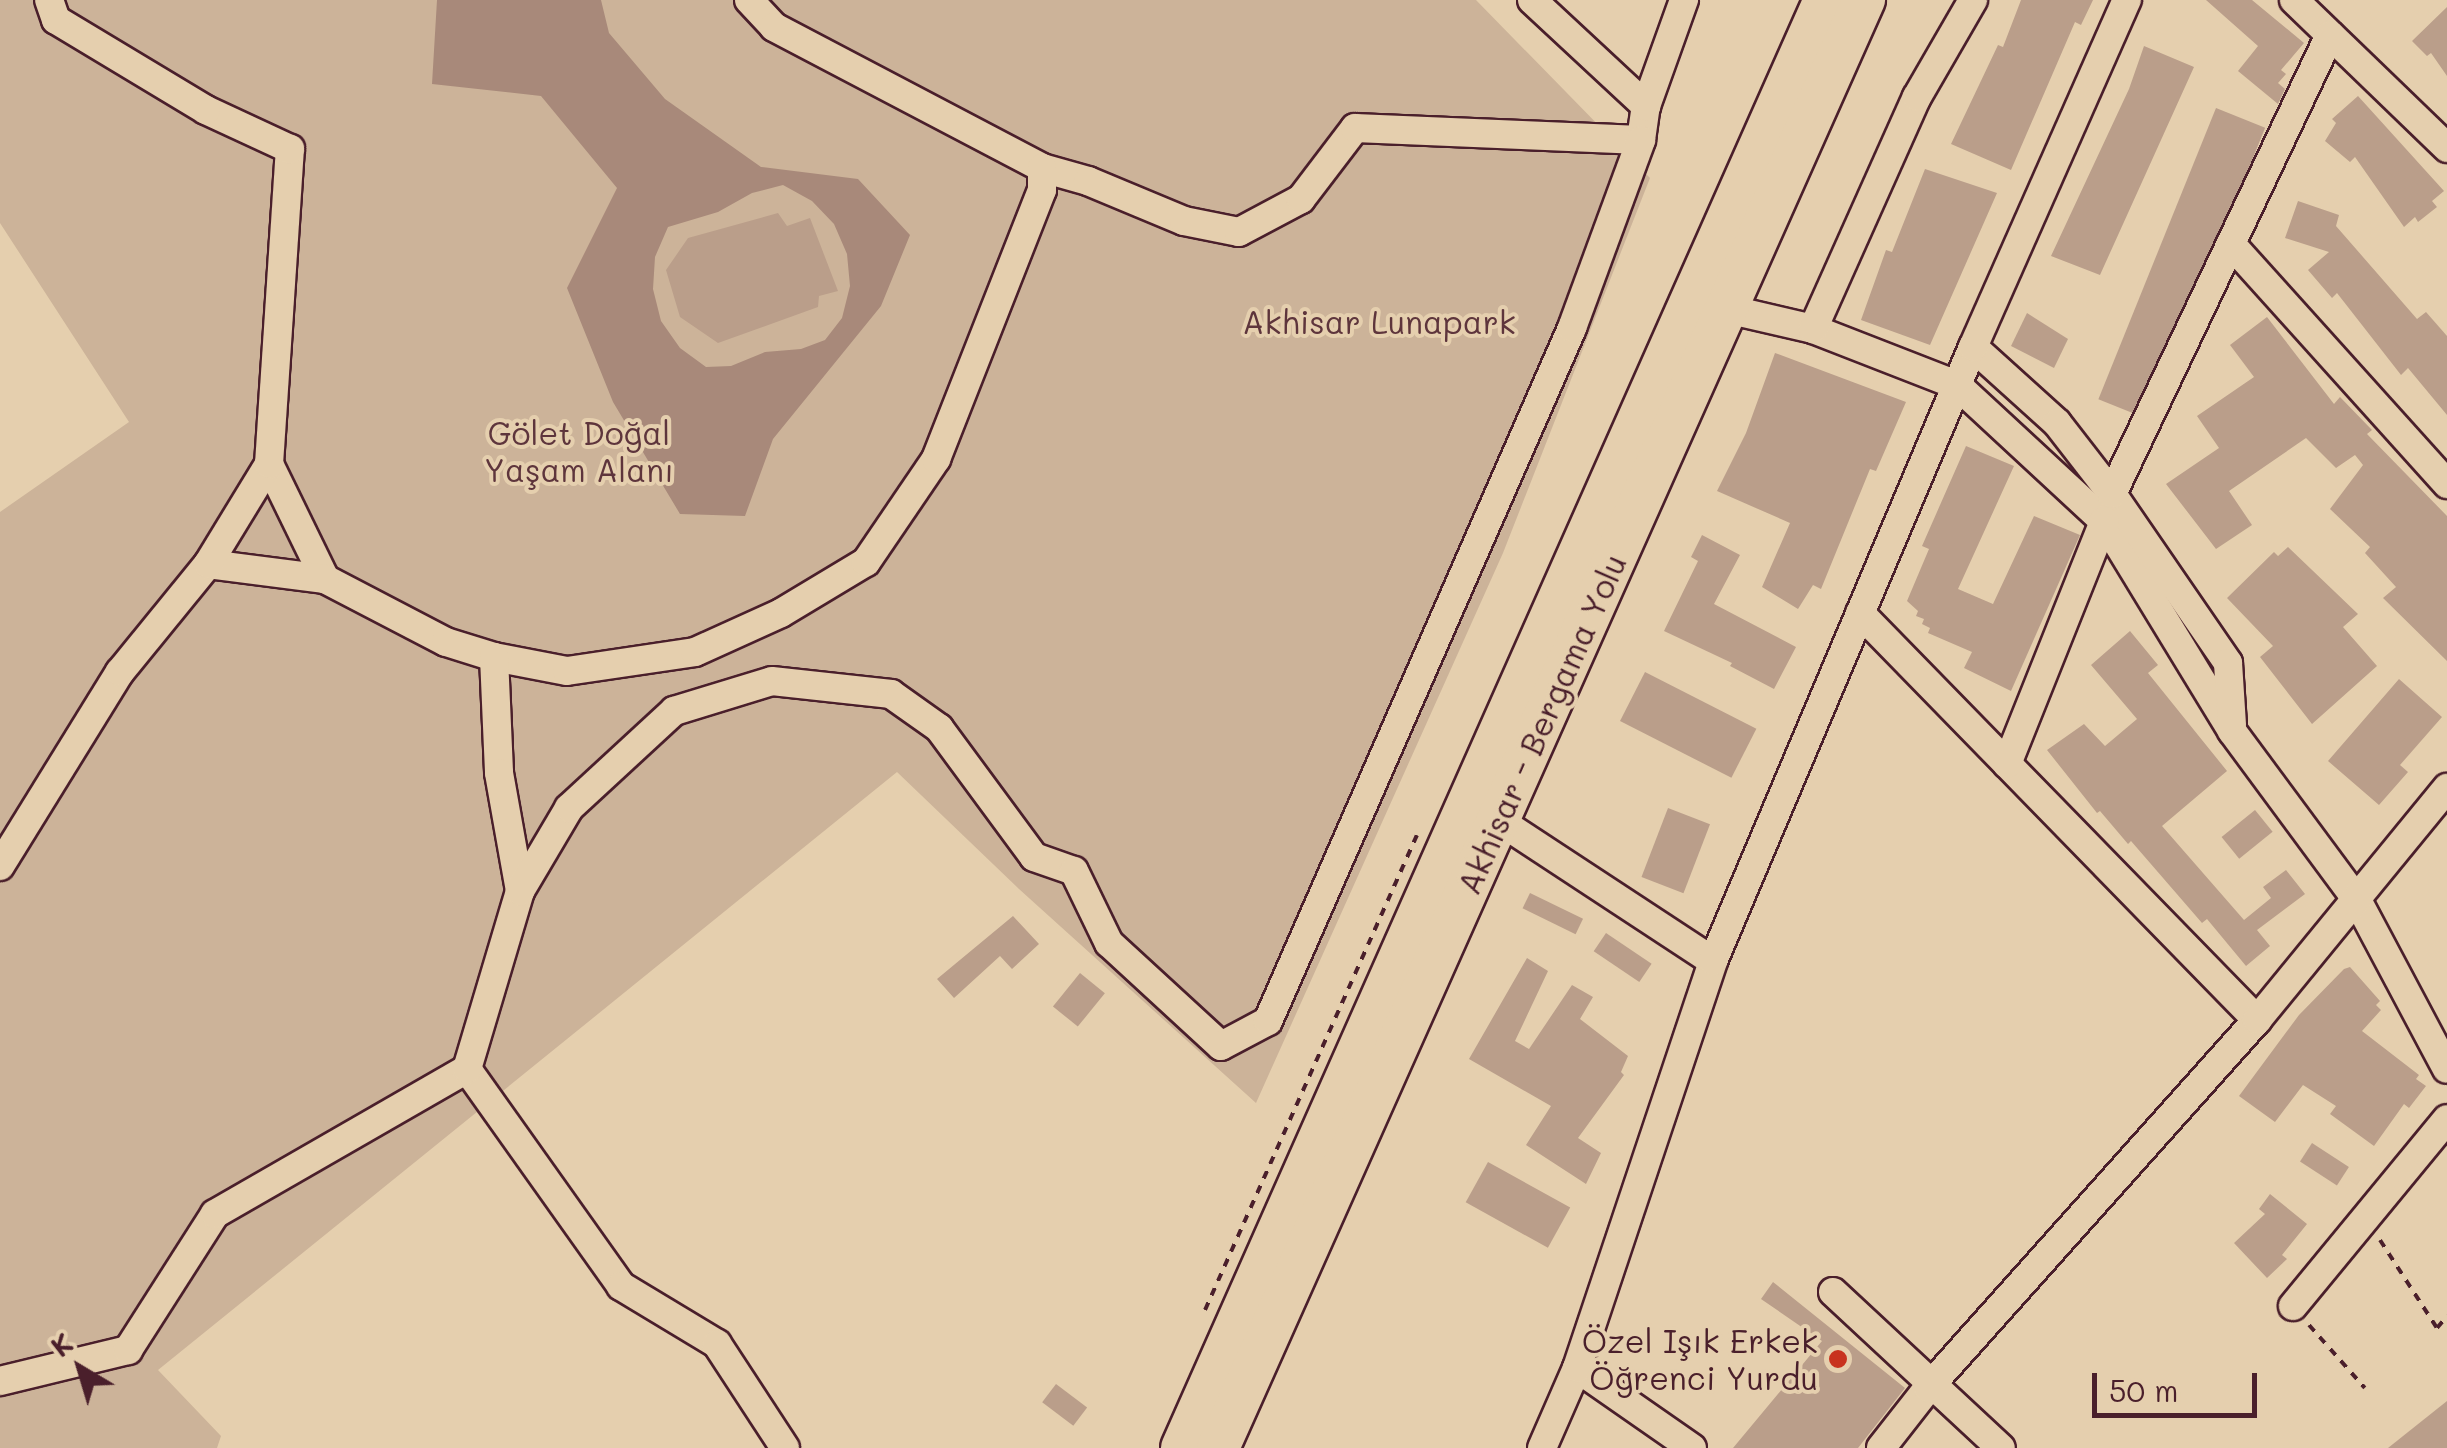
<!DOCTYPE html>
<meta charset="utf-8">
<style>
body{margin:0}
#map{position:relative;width:2447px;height:1448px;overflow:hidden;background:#e5cfae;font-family:Mali,sans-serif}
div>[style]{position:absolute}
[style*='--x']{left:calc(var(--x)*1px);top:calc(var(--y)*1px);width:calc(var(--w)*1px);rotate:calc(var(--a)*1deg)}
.green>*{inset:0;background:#ccb399}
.water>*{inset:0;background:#a8897a}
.building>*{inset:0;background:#ba9e8a;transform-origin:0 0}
.path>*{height:4px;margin-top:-2px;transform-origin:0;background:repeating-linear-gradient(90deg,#4a1f2b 0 8px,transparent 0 16px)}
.roads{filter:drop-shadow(2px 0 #4a1f2b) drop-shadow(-2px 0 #4a1f2b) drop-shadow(0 2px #4a1f2b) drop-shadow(0 -2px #4a1f2b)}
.street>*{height:28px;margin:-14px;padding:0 14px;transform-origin:14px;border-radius:14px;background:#e5cfae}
.primary>*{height:42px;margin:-21px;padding:0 21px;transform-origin:21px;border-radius:21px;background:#e5cfae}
.dots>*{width:28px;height:28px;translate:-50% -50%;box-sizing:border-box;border:5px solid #e5cfae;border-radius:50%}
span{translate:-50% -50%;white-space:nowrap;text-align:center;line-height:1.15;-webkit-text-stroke:8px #e5cfae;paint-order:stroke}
.park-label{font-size:32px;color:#5e353c}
.street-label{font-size:32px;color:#4a1f2b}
.poi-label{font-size:32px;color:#4a1f2b}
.right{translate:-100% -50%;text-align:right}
.north{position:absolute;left:30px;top:1318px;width:100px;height:100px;-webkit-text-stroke:8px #e5cfae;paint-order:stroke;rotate:322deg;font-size:28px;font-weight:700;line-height:40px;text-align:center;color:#4a1f2b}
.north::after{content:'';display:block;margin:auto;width:35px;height:45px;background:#4a1f2b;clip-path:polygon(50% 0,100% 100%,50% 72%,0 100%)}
.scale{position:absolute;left:2092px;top:1373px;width:165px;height:45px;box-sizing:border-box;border:5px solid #4a1f2b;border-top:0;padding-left:12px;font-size:30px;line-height:35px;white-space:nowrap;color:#4a1f2b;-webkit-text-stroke:8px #e5cfae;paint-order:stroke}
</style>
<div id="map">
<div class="green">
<div style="clip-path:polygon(0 0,1476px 0,1650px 178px,1503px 553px,1256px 1103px,1019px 889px,897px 772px,158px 1370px,221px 1436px,217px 1448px,0 1448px,0 512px,129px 422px,0 223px)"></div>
</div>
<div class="water">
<div style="clip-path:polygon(evenodd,437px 0,601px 0,609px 33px,665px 99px,761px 167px,858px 179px,910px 235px,881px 306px,773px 439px,745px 516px,680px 514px,613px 402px,567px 288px,617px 188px,541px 96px,432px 84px,437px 0,783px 185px,812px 201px,834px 224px,847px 254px,850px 286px,842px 318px,825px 340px,801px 349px,765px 352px,731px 366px,706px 367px,680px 348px,661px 321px,653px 289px,655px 257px,668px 227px,718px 212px,752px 193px,783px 185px)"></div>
</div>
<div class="building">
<div style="clip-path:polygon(2021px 0,2093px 0,2081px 25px,2075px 22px,2011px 170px,1951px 144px,1998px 45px,2003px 47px)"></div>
<div style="clip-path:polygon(2206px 0,2252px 0,2304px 43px,2281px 70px,2286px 74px,2278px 83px,2285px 89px,2278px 104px,2238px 71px,2258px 46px)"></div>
<div style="clip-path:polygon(2447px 7px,2447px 76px,2431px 53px,2427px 56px,2412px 41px)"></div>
<div style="clip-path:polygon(2144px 46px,2194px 67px,2100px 275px,2051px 256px,2129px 89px)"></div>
<div style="clip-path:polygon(2358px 96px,2444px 191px,2432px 201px,2437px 207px,2418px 222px,2415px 217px,2404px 227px,2355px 157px,2350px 162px,2325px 141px,2336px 123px,2332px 119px)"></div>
<div style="left:2216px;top:108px;width:53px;height:314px;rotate:22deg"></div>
<div style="clip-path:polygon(1925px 169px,1997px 193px,1930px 345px,1861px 320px,1886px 250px,1892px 252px)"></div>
<div style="clip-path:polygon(2298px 201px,2339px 215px,2336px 226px,2417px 319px,2426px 312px,2447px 336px,2447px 415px,2408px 368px,2401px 375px,2337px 293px,2332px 298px,2308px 270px,2329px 252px,2285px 238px)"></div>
<div style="clip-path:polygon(778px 213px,787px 226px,810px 218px,838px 291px,819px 296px,818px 307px,718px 343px,680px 317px,666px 270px,688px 238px)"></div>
<div style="clip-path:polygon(2027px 313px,2068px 339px,2054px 368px,2011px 346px)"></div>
<div style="clip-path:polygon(2267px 317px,2334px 404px,2340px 397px,2372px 430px,2367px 434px,2447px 516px,2447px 661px,2383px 598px,2396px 587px,2365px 553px,2370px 547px,2330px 509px,2363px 465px,2355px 455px,2336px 468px,2306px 438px,2229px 491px,2252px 525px,2216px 549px,2166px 484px,2219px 448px,2197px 416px,2254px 377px,2230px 345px)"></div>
<div style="clip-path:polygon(1775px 353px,1906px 402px,1876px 471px,1870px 469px,1821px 589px,1813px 585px,1798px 609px,1762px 587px,1790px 523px,1717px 491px,1746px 433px)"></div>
<div style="clip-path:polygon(1966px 446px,2014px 466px,1958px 589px,1993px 604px,2034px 516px,2080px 535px,2011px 691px,1964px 668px,1972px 652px,1928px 633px,1930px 628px,1922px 624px,1924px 619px,1916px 616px,1918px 611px,1907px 601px,1929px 549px,1922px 546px)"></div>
<div style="clip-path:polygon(1702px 535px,1740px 555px,1714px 604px,1796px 647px,1774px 689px,1730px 666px,1732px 663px,1664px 631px,1698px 561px,1691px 557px)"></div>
<div style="clip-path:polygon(2288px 547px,2358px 614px,2343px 627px,2377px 666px,2312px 724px,2260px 657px,2273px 646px,2227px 598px,2274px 552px,2278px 556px)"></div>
<div style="clip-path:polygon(2130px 631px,2158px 665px,2148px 673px,2227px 771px,2162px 826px,2244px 920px,2271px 898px,2263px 887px,2286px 870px,2305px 894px,2257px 930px,2270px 946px,2246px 966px,2207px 919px,2202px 923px,2131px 841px,2128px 844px,2100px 811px,2097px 813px,2047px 750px,2084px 724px,2105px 746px,2137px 719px,2091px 665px)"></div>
<div style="left:1645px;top:672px;width:125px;height:55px;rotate:27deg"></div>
<div style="clip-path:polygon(2399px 679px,2442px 717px,2400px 765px,2408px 772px,2379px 805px,2328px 761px)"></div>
<div style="left:1668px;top:808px;width:45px;height:74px;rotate:21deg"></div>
<div style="left:2255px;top:810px;width:28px;height:43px;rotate:51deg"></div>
<div style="left:1530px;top:893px;width:59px;height:17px;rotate:26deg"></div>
<div style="clip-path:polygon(1013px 916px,1039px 944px,1012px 969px,1000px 956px,954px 998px,937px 979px)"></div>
<div style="left:1606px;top:933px;width:55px;height:22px;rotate:34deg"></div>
<div style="clip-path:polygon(1527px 958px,1548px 971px,1515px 1041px,1529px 1049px,1572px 985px,1593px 997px,1580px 1019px,1628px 1056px,1621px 1072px,1624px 1075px,1578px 1138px,1601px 1153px,1586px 1184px,1526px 1145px,1551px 1106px,1469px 1059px)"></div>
<div style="clip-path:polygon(2350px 967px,2380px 1001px,2376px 1005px,2381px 1010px,2362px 1031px,2419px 1075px,2416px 1079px,2426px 1086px,2409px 1108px,2404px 1104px,2374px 1146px,2330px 1114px,2336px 1106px,2303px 1085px,2275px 1122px,2239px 1096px,2299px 1015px,2344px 969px)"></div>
<div style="left:1080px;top:973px;width:32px;height:43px;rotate:39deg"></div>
<div style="left:2312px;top:1143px;width:44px;height:22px;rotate:33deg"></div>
<div style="left:1488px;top:1162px;width:94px;height:46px;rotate:29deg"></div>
<div style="clip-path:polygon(2270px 1194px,2307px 1224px,2282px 1255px,2287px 1259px,2267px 1278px,2234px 1243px,2265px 1214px,2259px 1209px)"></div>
<div style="clip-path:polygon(1773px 1282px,1905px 1388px,1858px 1448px,1733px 1448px,1822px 1341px,1761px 1299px)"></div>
<div style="left:1056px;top:1384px;width:39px;height:23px;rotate:37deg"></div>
<div style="clip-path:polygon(2447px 1401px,2447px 1448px,2388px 1448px)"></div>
</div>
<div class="path">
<div style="--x:2380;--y:1240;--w:105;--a:57.1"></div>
<div style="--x:2437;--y:1328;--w:16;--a:-50"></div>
<div style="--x:1205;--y:1310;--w:520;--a:-65.95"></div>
<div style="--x:2309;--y:1325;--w:84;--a:48.4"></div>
</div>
<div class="roads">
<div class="street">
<div style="--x:749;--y:0;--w:37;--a:47"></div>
<div style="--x:774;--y:27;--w:303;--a:27.7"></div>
<div style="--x:1042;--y:168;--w:48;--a:15.8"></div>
<div style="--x:1088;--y:181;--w:104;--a:22.6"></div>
<div style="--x:1184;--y:221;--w:56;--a:11.3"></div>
<div style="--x:1239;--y:232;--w:70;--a:-28"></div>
<div style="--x:1301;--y:199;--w:89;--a:-52.7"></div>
<div style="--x:1355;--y:128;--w:286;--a:2.4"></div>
<div style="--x:1641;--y:140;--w:34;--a:-82"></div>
<div style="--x:1646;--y:106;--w:113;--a:-70.3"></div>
<div style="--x:1532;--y:0;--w:156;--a:42.9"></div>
<div style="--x:2294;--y:0;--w:213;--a:44"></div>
<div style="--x:2231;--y:244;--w:323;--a:48"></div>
<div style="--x:1727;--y:309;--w:88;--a:13.1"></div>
<div style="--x:1813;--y:329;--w:155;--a:21.3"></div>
<div style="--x:1957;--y:385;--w:200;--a:42.8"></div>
<div style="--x:2104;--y:521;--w:246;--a:58.6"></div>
<div style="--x:2232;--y:731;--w:210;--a:53.5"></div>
<div style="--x:2357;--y:900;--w:191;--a:62"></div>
<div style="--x:1813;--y:329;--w:254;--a:-65.9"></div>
<div style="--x:1917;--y:97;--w:112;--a:-60"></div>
<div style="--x:1973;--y:347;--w:113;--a:42.1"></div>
<div style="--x:2057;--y:423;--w:90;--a:52.2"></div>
<div style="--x:2112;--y:494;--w:205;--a:55.5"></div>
<div style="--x:2228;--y:663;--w:62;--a:86.3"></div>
<div style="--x:269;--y:464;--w:128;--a:64"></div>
<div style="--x:325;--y:579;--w:136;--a:27.5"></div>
<div style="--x:446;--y:642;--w:50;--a:17.4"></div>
<div style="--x:494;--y:657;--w:74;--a:10.9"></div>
<div style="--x:567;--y:671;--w:129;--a:-8.4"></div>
<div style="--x:695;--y:652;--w:94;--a:-24.4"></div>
<div style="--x:781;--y:613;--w:99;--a:-31"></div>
<div style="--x:866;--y:562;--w:125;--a:-55.8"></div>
<div style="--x:936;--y:459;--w:289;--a:-68.5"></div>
<div style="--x:1042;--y:190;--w:22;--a:-90"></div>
<div style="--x:2112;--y:494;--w:508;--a:-64.59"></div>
<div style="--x:208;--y:564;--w:118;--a:7.3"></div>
<div style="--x:1860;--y:613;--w:569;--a:45.71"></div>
<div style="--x:494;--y:657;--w:116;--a:87.5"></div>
<div style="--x:499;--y:773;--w:120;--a:79.9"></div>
<div style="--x:2007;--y:764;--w:262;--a:-68.2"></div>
<div style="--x:1498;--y:820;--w:257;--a:33.3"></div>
<div style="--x:0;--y:866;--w:228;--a:-58.3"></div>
<div style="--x:120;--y:672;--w:139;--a:-50.8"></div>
<div style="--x:208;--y:564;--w:117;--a:-58.6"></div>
<div style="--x:269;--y:464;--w:316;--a:-86.2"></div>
<div style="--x:290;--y:149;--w:93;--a:-155.1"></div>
<div style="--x:206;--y:110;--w:175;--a:-149"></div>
<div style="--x:56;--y:20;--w:21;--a:-109"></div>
<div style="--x:467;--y:1069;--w:266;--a:54.6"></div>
<div style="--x:621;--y:1286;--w:112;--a:31.1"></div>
<div style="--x:717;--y:1344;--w:124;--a:56.8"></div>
<div style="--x:1833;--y:1292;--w:229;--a:42.9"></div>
<div style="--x:2293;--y:1306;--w:242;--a:-50.5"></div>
<div style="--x:1577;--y:1368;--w:140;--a:34.8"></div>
<div style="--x:0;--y:1381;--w:132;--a:-13.6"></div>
<div style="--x:128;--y:1350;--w:161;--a:-57.4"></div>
<div style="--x:215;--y:1214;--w:291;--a:-29.9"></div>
<div style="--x:467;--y:1069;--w:186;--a:-73.4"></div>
<div style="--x:520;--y:891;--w:96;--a:-59.4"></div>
<div style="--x:569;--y:808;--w:143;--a:-42.7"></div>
<div style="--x:674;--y:711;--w:102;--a:-17"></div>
<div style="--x:772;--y:681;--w:120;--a:6.2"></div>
<div style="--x:891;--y:694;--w:59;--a:35.3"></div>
<div style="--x:939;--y:728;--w:160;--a:53.6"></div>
<div style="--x:1034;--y:857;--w:42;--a:19.3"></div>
<div style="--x:1074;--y:871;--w:80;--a:64.1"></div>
<div style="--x:1109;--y:943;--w:152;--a:42.6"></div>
<div style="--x:1221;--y:1046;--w:53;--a:-28"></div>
<div style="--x:1268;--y:1021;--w:757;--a:-66.31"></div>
<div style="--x:1572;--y:328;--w:200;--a:-69.8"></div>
<div style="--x:1542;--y:1448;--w:87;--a:-66.4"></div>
<div style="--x:1577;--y:1368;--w:429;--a:-71.5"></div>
<div style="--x:1713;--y:961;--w:667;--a:-67.05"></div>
<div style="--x:1973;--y:347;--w:380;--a:-66.1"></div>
<div style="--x:1881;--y:1448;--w:76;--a:-51.9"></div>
<div style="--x:1928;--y:1388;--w:494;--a:-48.2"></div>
<div style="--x:2257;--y:1020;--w:300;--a:-50.7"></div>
</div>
<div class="primary">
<div style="--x:1182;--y:1448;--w:1584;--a:-66.06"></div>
<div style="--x:1218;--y:1448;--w:1586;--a:-65.96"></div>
</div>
</div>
<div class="dots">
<div style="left:1838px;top:1359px;background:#c8321e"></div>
</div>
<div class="park-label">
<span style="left:1379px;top:321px">Akhisar Lunapark</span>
<span style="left:579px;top:451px">Gölet Doğal<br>Yaşam Alanı</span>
</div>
<div class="street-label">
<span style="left:1541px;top:724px;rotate:-66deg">Akhisar - Bergama Yolu</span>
</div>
<div class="poi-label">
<span class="right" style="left:1818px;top:1359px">Özel Işık Erkek<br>Öğrenci Yurdu</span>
</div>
<div class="north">K</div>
<div class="scale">50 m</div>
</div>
